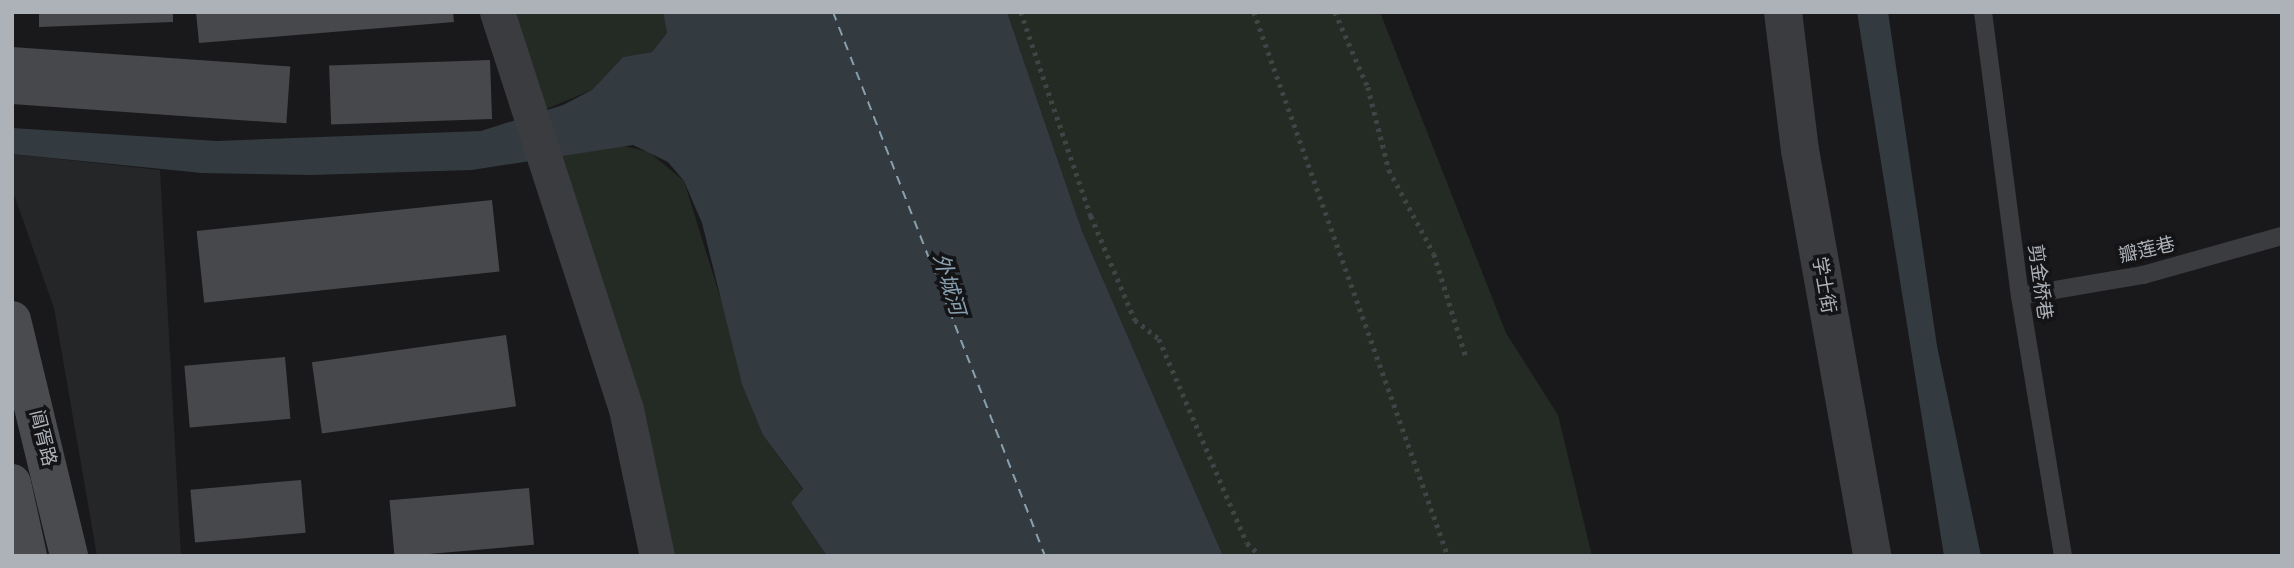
<!DOCTYPE html>
<meta charset="utf-8">
<style>
body{margin:0}
#map{position:relative;width:2294px;height:568px;overflow:hidden;background:#19191b;font-family:"Fira Sans","Noto Sans SC",sans-serif}
div>[style]{position:absolute}
[style*='--x']{left:calc(var(--x)*1px);top:calc(var(--y)*1px);width:calc(var(--w)*1px);rotate:calc(var(--a)*1deg)}
.built>*{inset:0;background:#252628}
.green>*{inset:0;background:#242b24}
.water>*{inset:0;background:#333b40}
.ferry>*{height:2px;margin-top:-1px;transform-origin:0;background:repeating-linear-gradient(90deg,#89a0b0 0 9px,transparent 0 16px)}
.building>*{inset:0;background:#47484b;transform-origin:0 0}
.path>*{height:4.5px;margin-top:-2.25px;transform-origin:0;background:repeating-linear-gradient(90deg,#414347 0 3.5px,transparent 0 8.5px)}
.service>*{height:18px;margin:-9px;padding:0 9px;transform-origin:9px;border-radius:9px;background:#3b3c40}
.minor>*{height:35px;margin:-17.5px;padding:0 17.5px;transform-origin:17.5px;border-radius:17.5px;background:#3b3c40}
.tertiary>*{height:38px;margin:-19px;padding:0 19px;transform-origin:19px;border-radius:19px;background:#3b3c40}
.secondary>*{height:38px;margin:-19px;padding:0 19px;transform-origin:19px;border-radius:19px;background:#494b4f}
span{translate:-50% -50%;white-space:nowrap;text-align:center;line-height:1.15;-webkit-text-stroke:7px #141416;paint-order:stroke}
.street-label{font-size:19px;color:#adb2b9}
.water-label{font-size:21px;color:#89a0b0;font-style:italic}
.frame{position:absolute;inset:0;border:14px solid #adb2b9;pointer-events:none}
</style>
<div id="map">
<div class="built">
<div style="clip-path:polygon(12px 154px,160px 170px,181px 556px,97px 556px,54px 308px,12px 189px)"></div>
</div>
<div class="green">
<div style="clip-path:polygon(505px 12px,663px 12px,667px 33px,652px 52px,623px 57px,592px 90px,534px 114px)"></div>
<div style="clip-path:polygon(1007px 12px,1380px 12px,1506px 333px,1558px 415px,1592px 556px,1223px 556px,1082px 231px)"></div>
<div style="clip-path:polygon(612px 143px,649px 152px,684px 181px,763px 435px,803px 490px,791px 503px,827px 556px,660px 556px,546px 156px)"></div>
</div>
<div class="water">
<div style="clip-path:polygon(663px 12px,1007px 12px,1082px 231px,1223px 556px,827px 556px,791px 503px,803px 489px,763px 435px,742px 384px,702px 223px,684px 181px,668px 162px,633px 145px,472px 170px,311px 175px,202px 173px,12px 154px,12px 128px,217px 141px,481px 131px,563px 105px,592px 90px,623px 57px,652px 52px,667px 33px)"></div>
<div style="clip-path:polygon(1857px 12px,1888px 12px,1937px 346px,1981px 556px,1944px 556px)"></div>
</div>
<div class="ferry">
<div style="--x:833;--y:12;--w:584;--a:68.71"></div>
</div>
<div class="building">
<div style="clip-path:polygon(39px 12px,173px 12px,173px 22px,39px 27px)"></div>
<div style="clip-path:polygon(196px 12px,453px 12px,454px 22px,199px 43px)"></div>
<div style="left:12px;top:47px;width:279px;height:57px;rotate:4deg"></div>
<div style="left:490px;top:60px;width:59px;height:161px;rotate:88deg"></div>
<div style="left:492px;top:200px;width:72px;height:297px;rotate:84deg"></div>
<div style="left:506px;top:335px;width:72px;height:196px;rotate:82deg"></div>
<div style="left:285px;top:357px;width:62px;height:101px;rotate:85deg"></div>
<div style="left:301px;top:480px;width:53px;height:111px;rotate:85deg"></div>
<div style="left:529px;top:488px;width:57px;height:140px;rotate:85deg"></div>
</div>
<div class="path">
<div style="--x:1021;--y:12;--w:216;--a:71.1"></div>
<div style="--x:1091;--y:216;--w:113;--a:67.1"></div>
<div style="--x:1135;--y:320;--w:31;--a:38"></div>
<div style="--x:1159;--y:339;--w:222;--a:66.7"></div>
<div style="--x:1247;--y:543;--w:19;--a:43"></div>
<div style="--x:1254;--y:12;--w:578;--a:70.37"></div>
<div style="--x:1335;--y:12;--w:82;--a:66.3"></div>
<div style="--x:1368;--y:87;--w:86;--a:75.8"></div>
<div style="--x:1389;--y:170;--w:95;--a:61.8"></div>
<div style="--x:1434;--y:254;--w:108;--a:72.7"></div>
</div>
<div class="service">
<div style="--x:1983;--y:12;--w:286;--a:82.6"></div>
<div style="--x:2020;--y:296;--w:264;--a:80.6"></div>
<div style="--x:2020;--y:296;--w:125;--a:-9.7"></div>
<div style="--x:2143;--y:275;--w:144;--a:-15.7"></div>
</div>
<div class="minor">
<div style="--x:497;--y:12;--w:417;--a:72"></div>
<div style="--x:626;--y:409;--w:150;--a:78.1"></div>
</div>
<div class="tertiary">
<div style="--x:1783;--y:12;--w:139;--a:83"></div>
<div style="--x:1800;--y:150;--w:412;--a:79.9"></div>
</div>
<div class="secondary">
<div style="--x:12;--y:320;--w:243;--a:76.4"></div>
<div style="--x:12;--y:483;--w:75;--a:77.6"></div>
</div>
<div class="street-label">
<span style="left:2147px;top:250px;rotate:-13deg">瓣莲巷</span>
<span style="left:2040px;top:282px;rotate:82deg">剪金桥巷</span>
<span style="left:1824px;top:285px;rotate:80deg">学士街</span>
<span style="left:43px;top:438px;rotate:76deg">阊胥路</span>
</div>
<div class="water-label">
<span style="left:949px;top:284px;rotate:73deg">外城河</span>
</div>
<div class="frame"></div>
</div>
